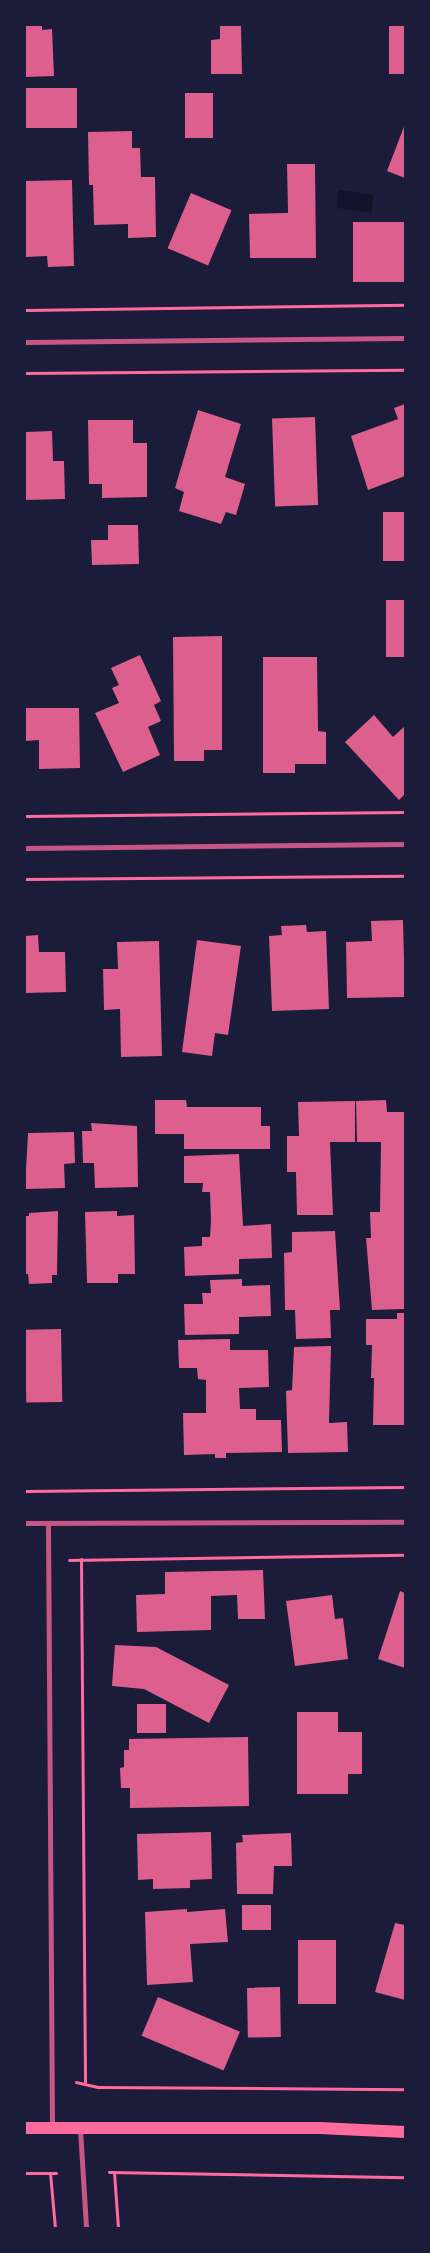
<!DOCTYPE html>
<style>
body{margin:0}
#map{position:relative;width:430px;height:2253px;overflow:hidden;background:#1b1b3a;font-family:Raleway,sans-serif}
div>[style]{position:absolute}
[style*='--x']{left:calc(var(--x)*1px);top:calc(var(--y)*1px);width:calc(var(--w)*1px);rotate:calc(var(--a)*1deg)}
.water>*{inset:0;background:#12122b;transform-origin:0 0}
.building>*{inset:0;background:#dd5f8e;transform-origin:0 0}
.path>*{height:3px;margin:-1.5px;padding:0 1.5px;transform-origin:1.5px;border-radius:1.5px;background:#ff6b9d}
.minor>*{height:5px;margin:-2.5px;padding:0 2.5px;transform-origin:2.5px;border-radius:2.5px;background:#c65784}
.primary>*{height:12px;margin:-6px;padding:0 6px;transform-origin:6px;border-radius:6px;background:#ff6b9d}
span{translate:-50% -50%;white-space:nowrap;text-align:center;line-height:1.15;-webkit-text-stroke:4px #1b1b3a;paint-order:stroke}
.frame{position:absolute;inset:0;border:26px solid #1b1b3a;pointer-events:none}
</style>
<div id="map">
<div class="water">
<div style="left:339px;top:190px;width:35px;height:18px;rotate:8deg"></div>
</div>
<div class="building">
<div style="clip-path:polygon(25px 25px,42px 25px,42px 30px,52px 29px,54px 76px,25px 77px)"></div>
<div style="clip-path:polygon(220px 25px,241px 25px,242px 74px,211px 74px,211px 40px,220px 39px)"></div>
<div style="left:389px;top:25px;width:16px;height:49px"></div>
<div style="left:25px;top:88px;width:52px;height:40px"></div>
<div style="left:185px;top:93px;width:28px;height:45px"></div>
<div style="clip-path:polygon(405px 124px,405px 178px,387px 171px)"></div>
<div style="clip-path:polygon(132px 131px,132px 148px,140px 148px,141px 177px,155px 177px,156px 237px,128px 238px,128px 224px,94px 225px,93px 185px,89px 185px,88px 132px)"></div>
<div style="clip-path:polygon(287px 164px,315px 164px,316px 258px,250px 258px,249px 214px,288px 213px)"></div>
<div style="clip-path:polygon(72px 180px,74px 266px,48px 267px,47px 256px,25px 257px,26px 181px)"></div>
<div style="left:191px;top:193px;width:44px;height:60px;rotate:23deg"></div>
<div style="left:405px;top:222px;width:60px;height:52px;rotate:90deg"></div>
<div style="clip-path:polygon(405px 404px,405px 476px,368px 490px,351px 436px,398px 419px,394px 408px)"></div>
<div style="clip-path:polygon(198px 410px,241px 424px,225px 477px,245px 484px,236px 515px,226px 512px,221px 524px,179px 511px,184px 492px,175px 488px)"></div>
<div style="left:315px;top:417px;width:88px;height:43px;rotate:88deg"></div>
<div style="clip-path:polygon(88px 420px,133px 420px,133px 443px,147px 443px,147px 497px,102px 498px,102px 484px,89px 484px)"></div>
<div style="clip-path:polygon(52px 431px,53px 461px,64px 461px,65px 499px,25px 500px,25px 432px)"></div>
<div style="left:383px;top:512px;width:22px;height:49px"></div>
<div style="clip-path:polygon(108px 525px,138px 525px,139px 564px,92px 565px,91px 540px,108px 540px)"></div>
<div style="left:386px;top:600px;width:19px;height:57px"></div>
<div style="clip-path:polygon(222px 636px,222px 750px,204px 750px,204px 761px,174px 761px,173px 637px)"></div>
<div style="clip-path:polygon(140px 655px,161px 701px,154px 705px,161px 721px,148px 727px,160px 755px,123px 772px,95px 713px,119px 703px,112px 688px,119px 685px,111px 668px)"></div>
<div style="clip-path:polygon(263px 657px,317px 657px,318px 731px,326px 732px,326px 764px,295px 764px,295px 773px,263px 773px)"></div>
<div style="clip-path:polygon(25px 708px,79px 708px,80px 768px,39px 769px,39px 740px,25px 741px)"></div>
<div style="clip-path:polygon(374px 715px,393px 737px,405px 726px,405px 794px,399px 800px,345px 742px)"></div>
<div style="clip-path:polygon(403px 920px,405px 997px,347px 998px,346px 942px,372px 941px,371px 921px)"></div>
<div style="clip-path:polygon(306px 925px,307px 932px,326px 931px,329px 1009px,272px 1011px,269px 936px,282px 935px,281px 926px)"></div>
<div style="clip-path:polygon(38px 935px,39px 952px,65px 952px,66px 992px,25px 993px,25px 936px)"></div>
<div style="clip-path:polygon(197px 940px,241px 946px,228px 1035px,215px 1033px,212px 1056px,182px 1052px)"></div>
<div style="clip-path:polygon(159px 941px,162px 1056px,121px 1057px,120px 1009px,104px 1010px,103px 969px,118px 969px,117px 942px)"></div>
<div style="clip-path:polygon(155px 1100px,186px 1100px,187px 1107px,261px 1107px,261px 1126px,270px 1126px,270px 1149px,184px 1149px,184px 1134px,155px 1134px)"></div>
<div style="clip-path:polygon(386px 1100px,387px 1112px,405px 1112px,405px 1309px,372px 1310px,366px 1238px,371px 1238px,370px 1212px,380px 1212px,381px 1142px,357px 1142px,356px 1101px)"></div>
<div style="clip-path:polygon(355px 1101px,355px 1142px,330px 1142px,333px 1215px,297px 1215px,296px 1172px,287px 1172px,287px 1136px,299px 1136px,298px 1102px)"></div>
<div style="clip-path:polygon(91px 1123px,137px 1126px,138px 1187px,95px 1188px,94px 1163px,83px 1163px,82px 1131px,92px 1131px)"></div>
<div style="clip-path:polygon(74px 1132px,75px 1163px,64px 1164px,65px 1188px,25px 1189px,28px 1133px)"></div>
<div style="clip-path:polygon(239px 1154px,243px 1226px,271px 1224px,272px 1258px,239px 1259px,239px 1274px,185px 1276px,184px 1247px,202px 1246px,202px 1237px,210px 1237px,211px 1221px,210px 1192px,202px 1192px,203px 1183px,184px 1183px,184px 1156px)"></div>
<div style="clip-path:polygon(58px 1211px,57px 1275px,52px 1275px,52px 1283px,29px 1284px,28px 1274px,25px 1274px,25px 1216px,29px 1216px,29px 1213px)"></div>
<div style="clip-path:polygon(117px 1211px,117px 1216px,134px 1215px,135px 1274px,118px 1274px,118px 1283px,87px 1283px,85px 1212px)"></div>
<div style="clip-path:polygon(335px 1231px,340px 1310px,330px 1310px,331px 1338px,296px 1339px,295px 1310px,285px 1310px,284px 1253px,292px 1252px,292px 1232px)"></div>
<div style="clip-path:polygon(242px 1279px,242px 1286px,270px 1285px,271px 1316px,239px 1317px,239px 1334px,185px 1335px,184px 1304px,203px 1304px,202px 1293px,211px 1293px,210px 1280px)"></div>
<div style="clip-path:polygon(397px 1313px,405px 1313px,405px 1425px,373px 1425px,374px 1378px,371px 1378px,372px 1345px,366px 1345px,366px 1319px,397px 1319px)"></div>
<div style="left:61px;top:1329px;width:73px;height:36px;rotate:89deg"></div>
<div style="clip-path:polygon(230px 1339px,230px 1350px,268px 1350px,269px 1387px,239px 1388px,240px 1409px,256px 1409px,256px 1420px,281px 1420px,282px 1452px,226px 1453px,226px 1458px,215px 1458px,215px 1454px,184px 1455px,183px 1413px,206px 1413px,206px 1380px,198px 1379px,197px 1368px,179px 1368px,178px 1340px)"></div>
<div style="clip-path:polygon(331px 1346px,329px 1423px,347px 1422px,348px 1452px,288px 1453px,286px 1391px,292px 1390px,294px 1347px)"></div>
<div style="clip-path:polygon(263px 1570px,265px 1619px,238px 1619px,237px 1595px,211px 1596px,211px 1630px,137px 1632px,136px 1595px,165px 1594px,165px 1572px)"></div>
<div style="clip-path:polygon(400px 1591px,405px 1593px,405px 1668px,378px 1659px)"></div>
<div style="clip-path:polygon(332px 1595px,335px 1619px,343px 1618px,348px 1659px,295px 1666px,286px 1601px)"></div>
<div style="clip-path:polygon(115px 1645px,156px 1647px,229px 1685px,209px 1723px,144px 1689px,112px 1686px)"></div>
<div style="left:137px;top:1704px;width:29px;height:29px"></div>
<div style="clip-path:polygon(297px 1712px,338px 1712px,338px 1732px,362px 1732px,362px 1774px,348px 1774px,348px 1794px,297px 1794px)"></div>
<div style="clip-path:polygon(248px 1737px,249px 1806px,130px 1808px,130px 1788px,121px 1788px,120px 1768px,124px 1767px,124px 1750px,129px 1750px,129px 1739px)"></div>
<div style="clip-path:polygon(211px 1832px,212px 1879px,190px 1880px,190px 1888px,153px 1889px,153px 1879px,138px 1880px,137px 1834px)"></div>
<div style="clip-path:polygon(291px 1833px,292px 1866px,274px 1866px,273px 1894px,237px 1894px,236px 1843px,243px 1842px,242px 1835px)"></div>
<div style="left:242px;top:1905px;width:29px;height:25px"></div>
<div style="clip-path:polygon(187px 1909px,187px 1912px,225px 1909px,228px 1942px,190px 1944px,193px 1982px,147px 1985px,145px 1912px)"></div>
<div style="clip-path:polygon(395px 1923px,405px 1925px,405px 2000px,375px 1992px)"></div>
<div style="left:298px;top:1940px;width:38px;height:64px"></div>
<div style="left:280px;top:1987px;width:50px;height:33px;rotate:89deg"></div>
<div style="left:158px;top:1997px;width:89px;height:42px;rotate:23deg"></div>
</div>
<div class="path">
<div style="--x:25;--y:310;--w:380;--a:-0.8"></div>
<div style="--x:25;--y:373;--w:380;--a:-0.5"></div>
<div style="--x:25;--y:816;--w:380;--a:-0.6"></div>
<div style="--x:25;--y:879;--w:380;--a:-0.5"></div>
<div style="--x:25;--y:1491;--w:380;--a:-0.6"></div>
<div style="--x:81;--y:1559;--w:523;--a:89.56"></div>
<div style="--x:69;--y:1560;--w:336;--a:-0.9"></div>
<div style="--x:76;--y:2082;--w:23;--a:13"></div>
<div style="--x:98;--y:2087;--w:307;--a:0.4"></div>
<div style="--x:109;--y:2172;--w:296;--a:1"></div>
<div style="--x:114;--y:2172;--w:56;--a:85.9"></div>
<div style="--x:25;--y:2173;--w:31;--a:0"></div>
<div style="--x:50;--y:2173;--w:55;--a:84.8"></div>
</div>
<div class="minor">
<div style="--x:25;--y:342;--w:380;--a:-0.6"></div>
<div style="--x:25;--y:848;--w:380;--a:-0.6"></div>
<div style="--x:25;--y:1523;--w:380;--a:-0.2"></div>
<div style="--x:48;--y:1523;--w:605;--a:89.62"></div>
<div style="--x:80;--y:2129;--w:99;--a:86.5"></div>
</div>
<div class="primary">
<div style="--x:25;--y:2128;--w:294;--a:0"></div>
<div style="--x:319;--y:2128;--w:86;--a:2.7"></div>
</div>
<div class="frame"></div>
</div>
